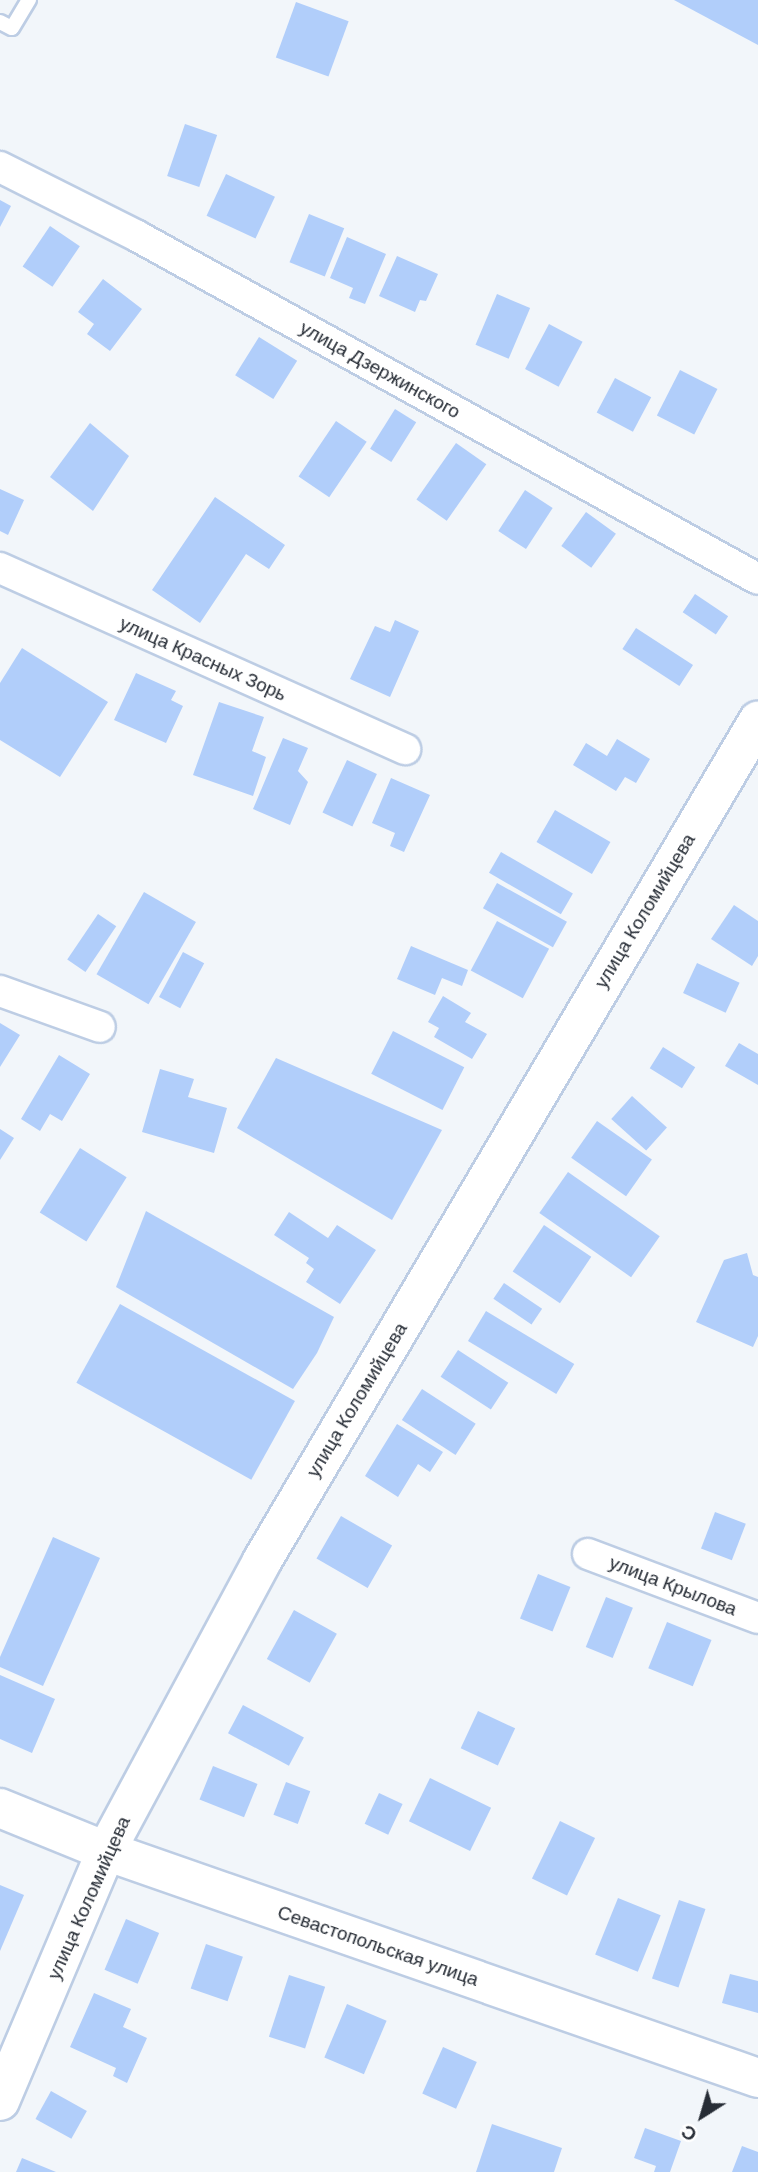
<!DOCTYPE html>
<meta charset="utf-8">
<style>
body{margin:0}
#map{position:relative;width:758px;height:2172px;overflow:hidden;background:#f2f6fa;font-family:"DM Sans",sans-serif}
div>[style]{position:absolute}
[style*='--x']{left:calc(var(--x)*1px);top:calc(var(--y)*1px);width:calc(var(--w)*1px);rotate:calc(var(--a)*1deg)}
.building>*{inset:0;background:#b1cefa;transform-origin:0 0}
.roads{filter:drop-shadow(2px 0 #bdcde4) drop-shadow(-2px 0 #bdcde4) drop-shadow(0 2px #bdcde4) drop-shadow(0 -2px #bdcde4)}
.lane>*{height:14px;margin:-7px;padding:0 7px;transform-origin:7px;border-radius:7px;background:#fff}
.street>*{height:30px;margin:-15px;padding:0 15px;transform-origin:15px;border-radius:15px;background:#fff}
.secondary>*{height:38px;margin:-19px;padding:0 19px;transform-origin:19px;border-radius:19px;background:#fff}
span{translate:-50% -50%;white-space:nowrap;text-align:center;line-height:1.15;-webkit-text-stroke:6px #fff;paint-order:stroke}
.street-label{font-size:19px;color:#272d36}
.north{position:absolute;left:667px;top:2081px;width:70px;height:70px;-webkit-text-stroke:5px #fff;paint-order:stroke;rotate:217deg;font-size:19px;font-weight:700;line-height:28px;text-align:center;color:#272d36}
.north::after{content:'';display:block;margin:auto;width:24px;height:32px;background:#272d36;clip-path:polygon(50% 0,100% 100%,50% 72%,0 100%)}
</style>
<div id="map">
<div class="building">
<div style="clip-path:polygon(674px 0,758px 0,758px 45px)"></div>
<div style="left:296px;top:2px;width:56px;height:59px;rotate:20deg"></div>
<div style="left:185px;top:124px;width:34px;height:55px;rotate:19deg"></div>
<div style="left:226px;top:174px;width:54px;height:46px;rotate:25deg"></div>
<div style="clip-path:polygon(0 200px,11px 206px,0 227px)"></div>
<div style="left:309px;top:214px;width:38px;height:52px;rotate:22deg"></div>
<div style="left:50px;top:226px;width:36px;height:49px;rotate:34deg"></div>
<div style="clip-path:polygon(347px 237px,386px 254px,365px 304px,349px 298px,353px 288px,330px 278px)"></div>
<div style="clip-path:polygon(397px 256px,438px 274px,426px 301px,420px 300px,415px 312px,379px 296px)"></div>
<div style="clip-path:polygon(103px 279px,142px 309px,110px 351px,87px 334px,94px 324px,78px 312px)"></div>
<div style="left:497px;top:294px;width:36px;height:55px;rotate:23deg"></div>
<div style="left:549px;top:324px;width:38px;height:51px;rotate:28deg"></div>
<div style="left:259px;top:337px;width:45px;height:45px;rotate:32deg"></div>
<div style="left:680px;top:370px;width:42px;height:51px;rotate:27deg"></div>
<div style="left:615px;top:378px;width:41px;height:39px;rotate:28deg"></div>
<div style="left:395px;top:409px;width:25px;height:47px;rotate:32deg"></div>
<div style="left:336px;top:421px;width:37px;height:67px;rotate:34deg"></div>
<div style="clip-path:polygon(90px 423px,129px 456px,93px 511px,50px 477px)"></div>
<div style="left:456px;top:443px;width:37px;height:69px;rotate:35deg"></div>
<div style="clip-path:polygon(0 489px,24px 500px,8px 535px,0 531px)"></div>
<div style="left:525px;top:490px;width:33px;height:49px;rotate:33deg"></div>
<div style="clip-path:polygon(215px 497px,285px 545px,269px 569px,246px 554px,200px 623px,152px 590px)"></div>
<div style="left:586px;top:512px;width:37px;height:42px;rotate:36deg"></div>
<div style="left:695px;top:594px;width:40px;height:22px;rotate:34deg"></div>
<div style="clip-path:polygon(395px 620px,419px 631px,390px 697px,350px 679px,375px 626px,390px 632px)"></div>
<div style="left:636px;top:628px;width:68px;height:25px;rotate:33deg"></div>
<div style="clip-path:polygon(22px 648px,108px 702px,60px 777px,0 740px,0 683px)"></div>
<div style="clip-path:polygon(136px 673px,176px 691px,171px 700px,183px 706px,166px 743px,114px 720px)"></div>
<div style="clip-path:polygon(219px 702px,264px 717px,252px 751px,266px 757px,253px 796px,193px 775px)"></div>
<div style="clip-path:polygon(283px 738px,308px 748px,298px 771px,308px 782px,290px 825px,253px 809px)"></div>
<div style="clip-path:polygon(617px 739px,650px 759px,636px 783px,625px 777px,616px 791px,573px 765px,586px 743px,607px 756px)"></div>
<div style="left:347px;top:760px;width:33px;height:58px;rotate:25deg"></div>
<div style="clip-path:polygon(391px 778px,430px 795px,404px 852px,390px 846px,395px 833px,372px 823px)"></div>
<div style="left:555px;top:810px;width:64px;height:37px;rotate:30deg"></div>
<div style="left:501px;top:852px;width:83px;height:24px;rotate:30deg"></div>
<div style="left:497px;top:883px;width:80px;height:29px;rotate:29deg"></div>
<div style="left:144px;top:892px;width:60px;height:95px;rotate:30deg"></div>
<div style="clip-path:polygon(734px 905px,758px 921px,758px 956px,752px 966px,711px 939px)"></div>
<div style="left:98px;top:914px;width:22px;height:55px;rotate:34deg"></div>
<div style="left:497px;top:921px;width:59px;height:56px;rotate:28deg"></div>
<div style="clip-path:polygon(411px 946px,468px 970px,462px 986px,442px 978px,435px 995px,397px 979px)"></div>
<div style="left:183px;top:952px;width:24px;height:51px;rotate:28deg"></div>
<div style="left:697px;top:963px;width:47px;height:33px;rotate:25deg"></div>
<div style="clip-path:polygon(443px 996px,471px 1013px,465px 1022px,487px 1034px,472px 1059px,434px 1037px,439px 1028px,428px 1022px)"></div>
<div style="clip-path:polygon(0 1023px,20px 1035px,0 1067px)"></div>
<div style="left:393px;top:1031px;width:80px;height:48px;rotate:27deg"></div>
<div style="clip-path:polygon(739px 1043px,758px 1054px,758px 1085px,725px 1066px)"></div>
<div style="left:663px;top:1047px;width:38px;height:25px;rotate:32deg"></div>
<div style="clip-path:polygon(59px 1055px,90px 1074px,62px 1121px,50px 1114px,40px 1131px,21px 1119px)"></div>
<div style="clip-path:polygon(276px 1058px,442px 1130px,392px 1220px,237px 1128px)"></div>
<div style="clip-path:polygon(160px 1069px,194px 1079px,188px 1097px,227px 1108px,214px 1153px,142px 1132px)"></div>
<div style="left:632px;top:1096px;width:47px;height:31px;rotate:42deg"></div>
<div style="left:597px;top:1121px;width:67px;height:45px;rotate:35deg"></div>
<div style="clip-path:polygon(0 1129px,14px 1138px,0 1160px)"></div>
<div style="left:80px;top:1148px;width:55px;height:76px;rotate:32deg"></div>
<div style="left:568px;top:1172px;width:112px;height:50px;rotate:35deg"></div>
<div style="clip-path:polygon(146px 1211px,334px 1317px,317px 1353px,293px 1389px,116px 1287px)"></div>
<div style="clip-path:polygon(289px 1212px,328px 1238px,337px 1225px,376px 1250px,340px 1304px,306px 1282px,314px 1269px,306px 1263px,309px 1258px,274px 1235px)"></div>
<div style="left:544px;top:1225px;width:57px;height:56px;rotate:34deg"></div>
<div style="clip-path:polygon(747px 1253px,753px 1275px,758px 1277px,758px 1336px,753px 1347px,696px 1322px,724px 1260px)"></div>
<div style="left:504px;top:1283px;width:46px;height:19px;rotate:34deg"></div>
<div style="left:120px;top:1304px;width:200px;height:90px;rotate:29deg"></div>
<div style="left:486px;top:1311px;width:103px;height:35px;rotate:31deg"></div>
<div style="left:458px;top:1350px;width:60px;height:32px;rotate:33deg"></div>
<div style="left:422px;top:1389px;width:64px;height:37px;rotate:33deg"></div>
<div style="clip-path:polygon(397px 1424px,443px 1452px,430px 1472px,418px 1464px,398px 1497px,365px 1476px)"></div>
<div style="left:715px;top:1512px;width:33px;height:39px;rotate:21deg"></div>
<div style="left:341px;top:1516px;width:59px;height:49px;rotate:30deg"></div>
<div style="clip-path:polygon(53px 1537px,100px 1558px,43px 1686px,0 1667px,0 1657px)"></div>
<div style="left:538px;top:1574px;width:35px;height:48px;rotate:22deg"></div>
<div style="left:606px;top:1597px;width:29px;height:54px;rotate:22deg"></div>
<div style="left:294px;top:1610px;width:49px;height:56px;rotate:29deg"></div>
<div style="left:667px;top:1622px;width:48px;height:50px;rotate:22deg"></div>
<div style="clip-path:polygon(0 1675px,55px 1699px,32px 1753px,0 1739px)"></div>
<div style="left:243px;top:1705px;width:69px;height:32px;rotate:28deg"></div>
<div style="left:478px;top:1711px;width:41px;height:41px;rotate:25deg"></div>
<div style="left:213px;top:1766px;width:48px;height:36px;rotate:22deg"></div>
<div style="left:430px;top:1778px;width:68px;height:48px;rotate:26deg"></div>
<div style="left:286px;top:1782px;width:26px;height:35px;rotate:21deg"></div>
<div style="left:379px;top:1793px;width:26px;height:34px;rotate:25deg"></div>
<div style="left:560px;top:1821px;width:39px;height:64px;rotate:26deg"></div>
<div style="clip-path:polygon(0 1885px,24px 1895px,0 1951px)"></div>
<div style="left:618px;top:1898px;width:46px;height:61px;rotate:22deg"></div>
<div style="left:679px;top:1900px;width:28px;height:83px;rotate:19deg"></div>
<div style="left:126px;top:1919px;width:36px;height:55px;rotate:23deg"></div>
<div style="left:206px;top:1944px;width:39px;height:47px;rotate:19deg"></div>
<div style="clip-path:polygon(730px 1974px,758px 1981px,758px 2013px,722px 2003px)"></div>
<div style="left:289px;top:1975px;width:38px;height:65px;rotate:18deg"></div>
<div style="clip-path:polygon(94px 1993px,131px 2009px,123px 2027px,147px 2038px,127px 2083px,113px 2076px,116px 2068px,70px 2047px)"></div>
<div style="left:347px;top:2004px;width:43px;height:58px;rotate:23deg"></div>
<div style="left:443px;top:2047px;width:37px;height:51px;rotate:24deg"></div>
<div style="left:51px;top:2091px;width:41px;height:32px;rotate:29deg"></div>
<div style="clip-path:polygon(492px 2124px,562px 2148px,554px 2172px,476px 2172px)"></div>
<div style="clip-path:polygon(645px 2128px,681px 2141px,670px 2172px,654px 2172px,656px 2166px,634px 2158px)"></div>
<div style="clip-path:polygon(742px 2146px,758px 2152px,758px 2172px,732px 2172px)"></div>
<div style="clip-path:polygon(22px 2158px,56px 2172px,16px 2172px)"></div>
</div>
<div class="roads">
<div class="lane">
<div style="--x:0;--y:22;--w:13;--a:27"></div>
<div style="--x:12;--y:28;--w:33;--a:-59"></div>
</div>
<div class="street">
<div style="--x:0;--y:167;--w:153;--a:26.7"></div>
<div style="--x:137;--y:236;--w:709;--a:28.91"></div>
<div style="--x:0;--y:568;--w:444;--a:24.1"></div>
<div style="--x:0;--y:991;--w:106;--a:19.8"></div>
<div style="--x:588;--y:1554;--w:182;--a:20.6"></div>
</div>
<div class="secondary">
<div style="--x:0;--y:1808;--w:114;--a:22.1"></div>
<div style="--x:106;--y:1851;--w:690;--a:19.2"></div>
<div style="--x:0;--y:2101;--w:272;--a:-67"></div>
<div style="--x:106;--y:1851;--w:329;--a:-61.7"></div>
<div style="--x:262;--y:1561;--w:976;--a:-59.44"></div>
</div>
</div>
<div class="street-label">
<span style="left:380px;top:370px;rotate:29deg">улица Дзержинского</span>
<span style="left:203px;top:659px;rotate:24deg">улица Красных Зорь</span>
<span style="left:645px;top:911px;rotate:-59deg">улица Коломийцева</span>
<span style="left:357px;top:1400px;rotate:-59deg">улица Коломийцева</span>
<span style="left:673px;top:1586px;rotate:21deg">улица Крылова</span>
<span style="left:89px;top:1898px;rotate:-66deg">улица Коломийцева</span>
<span style="left:378px;top:1946px;rotate:19deg">Севастопольская улица</span>
</div>
<div class="north">С</div>
</div>
